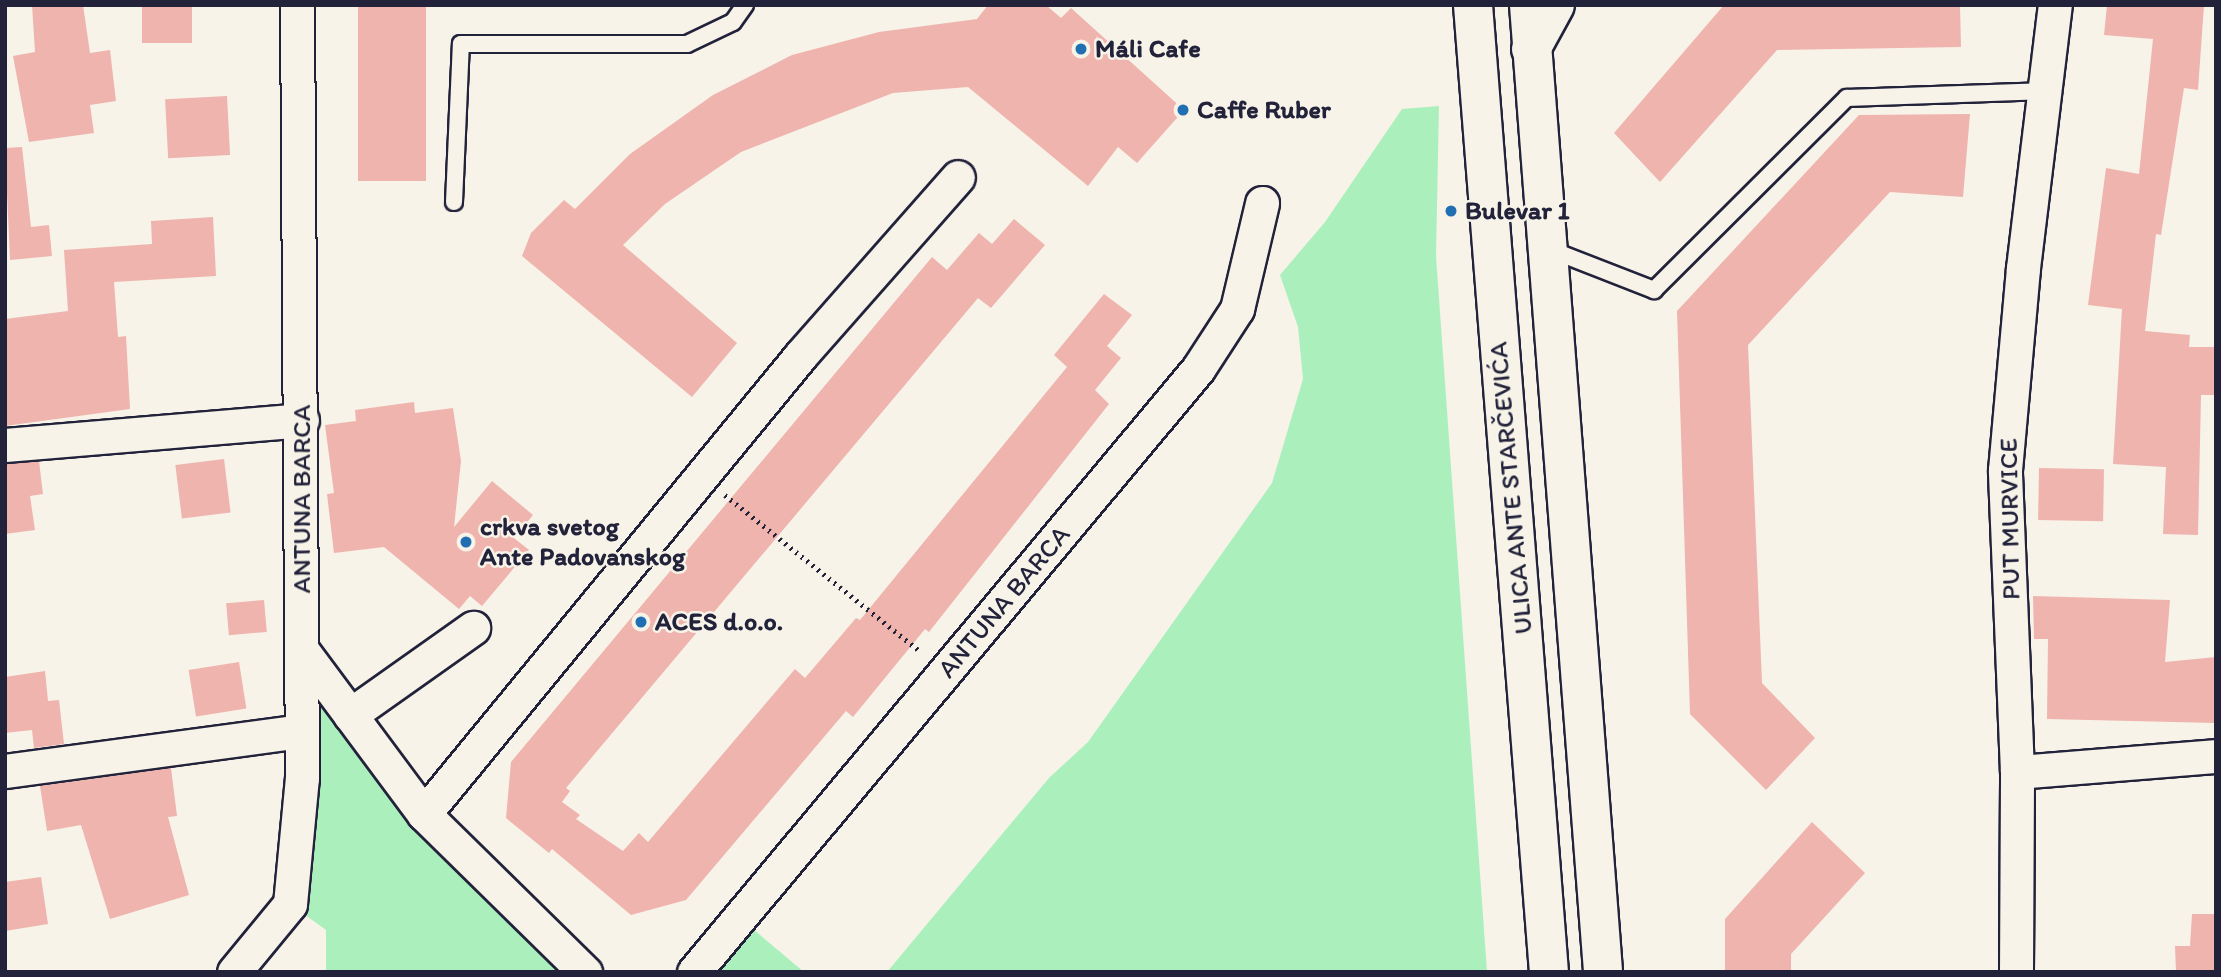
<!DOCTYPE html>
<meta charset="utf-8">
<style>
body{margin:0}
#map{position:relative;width:2221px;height:977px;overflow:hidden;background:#f7f3e8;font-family:Itim,sans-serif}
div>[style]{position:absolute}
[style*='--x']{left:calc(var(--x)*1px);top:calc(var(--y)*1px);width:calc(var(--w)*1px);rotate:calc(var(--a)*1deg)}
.green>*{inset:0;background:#abf0bc}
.building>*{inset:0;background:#efb4ad;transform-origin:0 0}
.path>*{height:4.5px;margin-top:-2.25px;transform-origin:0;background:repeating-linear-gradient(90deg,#22223b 0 2px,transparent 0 7px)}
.roads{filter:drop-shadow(2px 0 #22223b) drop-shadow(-2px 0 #22223b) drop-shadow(0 2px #22223b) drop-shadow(0 -2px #22223b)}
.lane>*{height:16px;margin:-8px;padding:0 8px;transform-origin:8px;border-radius:8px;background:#f7f3e8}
.street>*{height:33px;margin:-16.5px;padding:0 16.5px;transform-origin:16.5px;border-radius:16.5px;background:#f7f3e8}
.secondary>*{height:38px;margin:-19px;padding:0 19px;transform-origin:19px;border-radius:19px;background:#f7f3e8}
.primary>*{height:38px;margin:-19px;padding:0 19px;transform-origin:19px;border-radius:19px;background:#f7f3e8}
.dots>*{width:19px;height:19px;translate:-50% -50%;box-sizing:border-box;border:4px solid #f7f3e8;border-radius:50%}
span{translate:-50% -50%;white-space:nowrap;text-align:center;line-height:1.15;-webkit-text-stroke:5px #f7f3e8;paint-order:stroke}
.poi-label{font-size:26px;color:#22223b;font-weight:700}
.left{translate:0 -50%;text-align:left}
.street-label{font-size:26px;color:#22223b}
.frame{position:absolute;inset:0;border:7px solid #22223b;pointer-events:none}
</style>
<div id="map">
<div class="green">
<div style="clip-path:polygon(1439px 106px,1436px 256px,1487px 972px,887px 972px,1049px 778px,1088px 742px,1272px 483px,1303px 379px,1298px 327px,1280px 275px,1325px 222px,1402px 109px)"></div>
<div style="clip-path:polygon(302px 650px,585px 972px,326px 972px,326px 930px,290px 904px)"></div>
<div style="clip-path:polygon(747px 924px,804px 972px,706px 972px)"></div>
</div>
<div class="building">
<div style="clip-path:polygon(32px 5px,83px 5px,90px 53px,110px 50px,116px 101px,90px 105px,94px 133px,29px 142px,13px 56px,35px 52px)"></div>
<div style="left:142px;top:5px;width:50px;height:38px"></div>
<div style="left:358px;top:5px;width:68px;height:176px"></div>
<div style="clip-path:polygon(988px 5px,1046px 5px,1061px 18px,1071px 8px,1184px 110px,1137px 163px,1118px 147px,1088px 186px,968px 87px,893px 93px,741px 152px,665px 204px,623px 245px,737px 343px,692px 397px,522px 256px,531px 233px,564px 200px,575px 209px,630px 154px,713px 95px,792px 55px,879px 32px,977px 19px)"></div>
<div style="clip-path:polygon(1724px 5px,1960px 5px,1961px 47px,1777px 50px,1660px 182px,1614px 133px)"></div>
<div style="clip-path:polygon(2107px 5px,2204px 5px,2198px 90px,2184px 88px,2161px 235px,2156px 234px,2145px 331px,2190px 335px,2189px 347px,2216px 347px,2216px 395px,2201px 395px,2198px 535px,2163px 534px,2166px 467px,2113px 464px,2122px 309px,2088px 305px,2106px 168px,2139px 174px,2153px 39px,2104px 35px)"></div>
<div style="left:227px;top:96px;width:59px;height:62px;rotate:87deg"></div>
<div style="clip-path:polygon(1970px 114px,1963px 197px,1890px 192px,1748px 345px,1762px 683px,1815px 738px,1766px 790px,1690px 714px,1677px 311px,1859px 115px)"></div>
<div style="clip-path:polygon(22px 147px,31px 227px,49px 225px,52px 256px,10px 260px,5px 148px)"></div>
<div style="clip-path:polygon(213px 217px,216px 276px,114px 282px,118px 337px,126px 336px,130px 409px,5px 426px,5px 319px,68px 311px,64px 250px,152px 244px,151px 221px)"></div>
<div style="clip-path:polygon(1014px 219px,1045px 245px,991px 308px,978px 298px,566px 788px,570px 791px,562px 802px,580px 815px,576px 819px,623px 851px,639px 833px,648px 842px,795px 669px,805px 678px,856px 618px,860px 620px,1067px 367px,1054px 355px,1104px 294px,1132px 315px,1107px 346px,1121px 358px,1095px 390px,1109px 404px,929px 632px,925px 629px,853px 717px,846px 711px,686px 900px,631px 915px,552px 849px,549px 853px,506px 818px,511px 762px,932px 257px,947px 270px,979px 233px,992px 244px)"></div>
<div style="clip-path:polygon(414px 402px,415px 413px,453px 408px,461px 461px,454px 527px,492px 481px,533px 515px,514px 538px,529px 550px,482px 606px,470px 596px,459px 609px,384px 547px,334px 553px,327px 494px,334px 493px,325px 425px,356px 421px,355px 410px)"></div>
<div style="left:224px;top:459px;width:54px;height:49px;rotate:83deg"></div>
<div style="clip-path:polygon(39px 461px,43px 494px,30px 496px,35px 530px,5px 534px,5px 464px)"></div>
<div style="left:2039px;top:468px;width:65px;height:52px;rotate:1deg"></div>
<div style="clip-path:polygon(2033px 596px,2170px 600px,2165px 662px,2216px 657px,2216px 723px,2047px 719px,2048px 639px,2034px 639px)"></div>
<div style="left:264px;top:600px;width:32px;height:38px;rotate:85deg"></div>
<div style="left:239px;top:662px;width:47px;height:51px;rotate:81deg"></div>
<div style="clip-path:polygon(45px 671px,48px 701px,59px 700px,64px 744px,34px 748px,32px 730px,5px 733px,5px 677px)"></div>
<div style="clip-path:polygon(171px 768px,177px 816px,168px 817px,189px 895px,110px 919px,81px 825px,47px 831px,40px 786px)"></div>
<div style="clip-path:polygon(1812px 822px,1865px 873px,1791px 954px,1791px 972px,1725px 972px,1725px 919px)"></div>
<div style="clip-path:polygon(41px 877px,48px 924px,5px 931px,5px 882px)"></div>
<div style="clip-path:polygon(2192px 914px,2216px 914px,2216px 972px,2176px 972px,2175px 946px,2190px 946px)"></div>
</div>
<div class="path">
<div style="--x:725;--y:495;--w:250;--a:38.7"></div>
</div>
<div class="roads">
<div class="lane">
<div style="--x:454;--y:202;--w:158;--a:-87.5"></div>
<div style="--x:461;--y:44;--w:226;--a:0"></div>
<div style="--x:687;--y:44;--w:51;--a:-25.6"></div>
<div style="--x:733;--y:22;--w:21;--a:-55"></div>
<div style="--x:1549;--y:249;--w:113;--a:21.3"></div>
<div style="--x:1654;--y:290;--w:272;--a:-44.9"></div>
<div style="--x:1847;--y:98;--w:200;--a:-2"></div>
</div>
<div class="street">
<div style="--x:5;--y:445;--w:298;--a:-4.8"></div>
<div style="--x:302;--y:650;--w:204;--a:53.4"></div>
<div style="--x:424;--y:814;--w:226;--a:44.5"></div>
<div style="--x:350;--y:715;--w:151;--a:-35.3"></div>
<div style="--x:5;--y:771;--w:299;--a:-7.7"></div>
<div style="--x:2017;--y:772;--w:200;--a:-4.6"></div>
<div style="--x:424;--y:814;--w:594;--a:-50.6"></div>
<div style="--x:801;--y:355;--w:237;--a:-48.6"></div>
<div style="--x:234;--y:972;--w:88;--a:-50.5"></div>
<div style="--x:290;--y:904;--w:127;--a:-84.6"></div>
<div style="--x:302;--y:778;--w:773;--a:-90.37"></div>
<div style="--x:694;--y:972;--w:786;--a:-50.11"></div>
<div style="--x:1198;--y:369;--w:72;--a:-57"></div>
<div style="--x:1237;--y:309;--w:109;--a:-76.7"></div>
<div style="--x:2016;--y:972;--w:200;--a:-89.7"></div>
<div style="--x:2017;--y:772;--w:302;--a:-92.3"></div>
<div style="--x:2005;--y:470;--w:203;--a:-84.9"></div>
<div style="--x:2023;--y:268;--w:265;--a:-83.1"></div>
</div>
<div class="secondary">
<div style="--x:1531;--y:49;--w:50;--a:-61.4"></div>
</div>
<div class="primary">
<div style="--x:1473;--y:5;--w:970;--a:85.51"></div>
<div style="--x:1529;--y:5;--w:970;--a:85.62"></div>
</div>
</div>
<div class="dots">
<div style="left:1081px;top:49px;background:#1f6fb2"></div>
<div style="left:1183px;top:110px;background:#1f6fb2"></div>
<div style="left:1451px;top:211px;background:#1f6fb2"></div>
<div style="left:466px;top:542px;background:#1f6fb2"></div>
<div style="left:641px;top:622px;background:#1f6fb2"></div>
</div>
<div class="poi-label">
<span class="left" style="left:1095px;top:49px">Máli Cafe</span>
<span class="left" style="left:1197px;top:110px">Caffe Ruber</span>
<span class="left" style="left:1465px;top:211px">Bulevar 1</span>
<span class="left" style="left:480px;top:542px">crkva svetog<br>Ante Padovanskog</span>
<span class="left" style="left:655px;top:622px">ACES d.o.o.</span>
</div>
<div class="street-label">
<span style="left:1511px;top:488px;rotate:-95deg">ULICA ANTE STARČEVIĆA</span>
<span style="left:302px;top:499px;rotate:-90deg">ANTUNA BARCA</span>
<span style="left:2010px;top:519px;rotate:-91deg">PUT MURVICE</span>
<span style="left:1004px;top:602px;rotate:-50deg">ANTUNA BARCA</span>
</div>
<div class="frame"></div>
</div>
